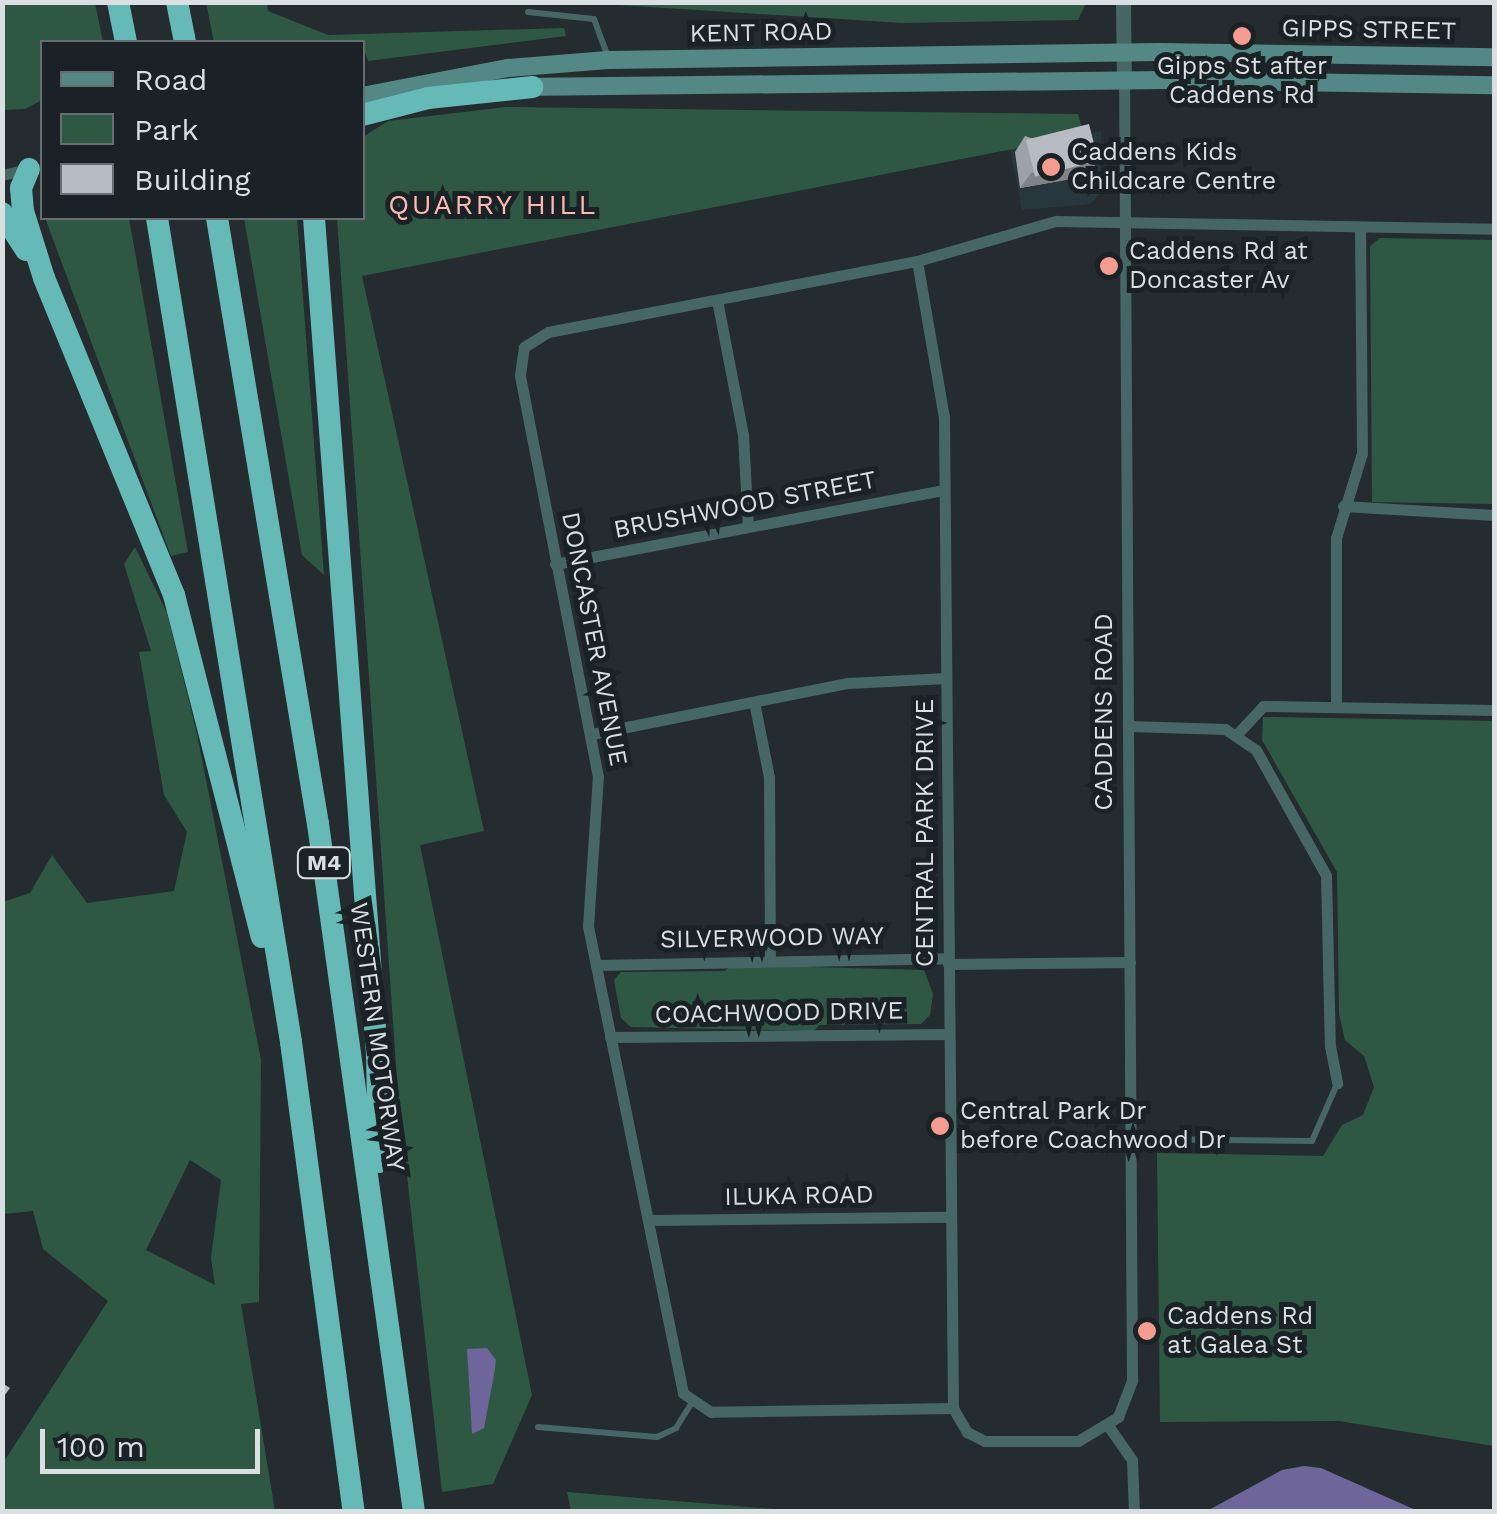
<!DOCTYPE html>
<style>
body{margin:0}
#map{position:relative;width:1497px;height:1514px;overflow:hidden;background:#242c2f;font-family:"Work Sans",sans-serif}
div>[style]{position:absolute}
[style*='--x']{left:calc(var(--x)*1px);top:calc(var(--y)*1px);width:calc(var(--w)*1px);rotate:calc(var(--a)*1deg)}
.built>*{inset:0;background:#28373d}
.green>*{inset:0;background:#2e5844}
.water>*{inset:0;background:#6e659a}
.service>*{height:6px;margin:-3px;padding:0 3px;transform-origin:3px;border-radius:3px;background:#476766}
.minor>*{height:11px;margin:-5.5px;padding:0 5.5px;transform-origin:5.5px;border-radius:5.5px;background:#476766}
.tertiary>*{height:15px;margin:-7.5px;padding:0 7.5px;transform-origin:7.5px;border-radius:7.5px;background:#476766}
.secondary>*{height:18px;margin:-9px;padding:0 9px;transform-origin:9px;border-radius:9px;background:#548887}
.motorway>*{height:22px;margin:-11px;padding:0 11px;transform-origin:11px;border-radius:11px;background:#65bab8}
.wall>*{inset:0;background:#9da2a8}
.shaded-wall>*{inset:0;background:#808488}
.building>*{inset:0;background:#b7bcc3;transform-origin:0 0}
.dots>*{width:28px;height:28px;translate:-50% -50%;box-sizing:border-box;border:5px solid #1b2225;border-radius:50%}
span{translate:-50% -50%;white-space:nowrap;text-align:center;line-height:1.15;-webkit-text-stroke:10px #1b2225;paint-order:stroke}
.shield-label span{padding:2px 8px;background:#1b2225;border:2px solid;border-radius:8px;-webkit-text-stroke-width:0}
.shield-label{font-size:22px;color:#dadfe2;font-weight:700}
.street-label{font-size:25px;color:#dadfe2}
.poi-label{font-size:25px;color:#dadfe2}
.left{translate:0 -50%;text-align:left}
.neighbourhood-label{font-size:28px;color:#fdbab0;letter-spacing:2.5px}
.frame{position:absolute;inset:0;border:5px solid #dadfe2;pointer-events:none}
.legend{position:absolute;left:40px;top:40px;width:325px;height:180px;box-sizing:border-box;background:#1b2225;border:2px solid #676e71;margin:0;padding:12px 18px;list-style:none;font-size:30px;color:#dadfe2}
.legend li{display:flex;align-items:center;gap:20px;height:50px}
.legend b{width:50px;border:2px solid #676e71}
.scale{position:absolute;left:40px;top:1429px;width:220px;height:45px;box-sizing:border-box;border:5px solid #dadfe2;border-top:0;padding-left:12px;font-size:30px;line-height:35px;white-space:nowrap;color:#dadfe2;-webkit-text-stroke:8px #1b2225;paint-order:stroke}
</style>
<div id="map">
<div class="built">
<div style="clip-path:polygon(1101px 131px,1101px 193px,1090px 204px,1022px 210px,1010px 149px)"></div>
</div>
<div class="green">
<div style="clip-path:polygon(3px 2px,95px 3px,103px 42px,42px 42px,42px 100px,25px 109px,3px 110px)"></div>
<div style="clip-path:polygon(206px 3px,267px 3px,268px 11px,328px 35px,564px 28px,566px 36px,368px 61px,362px 42px,214px 42px)"></div>
<div style="clip-path:polygon(587px 3px,1086px 2px,1086px 3px,1078px 20px,902px 23px)"></div>
<div style="clip-path:polygon(506px 107px,1078px 114px,1084px 135px,362px 276px,484px 831px,420px 845px,532px 1395px,493px 1484px,442px 1492px,398px 1094px,337px 218px,362px 218px,363px 137px,388px 121px)"></div>
<div style="clip-path:polygon(45px 218px,129px 218px,188px 552px,171px 556px)"></div>
<div style="clip-path:polygon(244px 218px,297px 218px,324px 575px,302px 555px)"></div>
<div style="clip-path:polygon(1380px 238px,1494px 240px,1494px 504px,1372px 502px,1370px 246px)"></div>
<div style="clip-path:polygon(evenodd,135px 547px,167px 613px,197px 734px,261px 1060px,259px 1302px,241px 1304px,275px 1511px,3px 1511px,3px 1463px,108px 1301px,43px 1249px,33px 1211px,3px 1214px,3px 902px,30px 893px,52px 855px,87px 903px,174px 891px,187px 832px,164px 795px,139px 652px,151px 651px,124px 564px,135px 547px,190px 1160px,221px 1180px,211px 1258px,215px 1285px,146px 1250px,190px 1160px)"></div>
<div style="clip-path:polygon(1263px 717px,1494px 721px,1494px 1446px,1339px 1421px,1160px 1422px,1157px 1153px,1323px 1156px,1342px 1125px,1363px 1115px,1374px 1087px,1364px 1056px,1345px 1040px,1339px 1014px,1337px 872px,1262px 740px)"></div>
<div style="clip-path:polygon(731px 965px,924px 970px,933px 994px,930px 1015px,921px 1024px,819px 1025px,814px 1031px,631px 1027px,621px 1018px,614px 980px,621px 972px,725px 971px)"></div>
<div style="clip-path:polygon(567px 1492px,797px 1511px,571px 1511px)"></div>
</div>
<div class="water">
<div style="clip-path:polygon(487px 1348px,496px 1360px,494px 1375px,484px 1428px,472px 1434px,467px 1349px)"></div>
<div style="clip-path:polygon(1304px 1466px,1321px 1468px,1418px 1511px,1207px 1511px,1282px 1470px)"></div>
</div>
<div class="service">
<div style="--x:528;--y:12;--w:66;--a:6.1"></div>
<div style="--x:594;--y:19;--w:40;--a:69.8"></div>
<div style="--x:1132;--y:1139;--w:180;--a:0.6"></div>
<div style="--x:1312;--y:1141;--w:62;--a:-66.3"></div>
<div style="--x:538;--y:1427;--w:119;--a:4.8"></div>
<div style="--x:657;--y:1437;--w:21;--a:-25"></div>
<div style="--x:676;--y:1428;--w:28;--a:-58"></div>
</div>
<div class="minor">
<div style="--x:2;--y:175;--w:28;--a:-13"></div>
<div style="--x:917;--y:261;--w:158;--a:80.2"></div>
<div style="--x:944;--y:417;--w:991;--a:89.48"></div>
<div style="--x:953;--y:1408;--w:28;--a:60"></div>
<div style="--x:967;--y:1432;--w:20;--a:27"></div>
<div style="--x:985;--y:1441;--w:93;--a:0"></div>
<div style="--x:1078;--y:1441;--w:47;--a:-31"></div>
<div style="--x:1118;--y:1417;--w:40;--a:-69"></div>
<div style="--x:1132;--y:1380;--w:1299;--a:-90.35"></div>
<div style="--x:717;--y:300;--w:137;--a:79.1"></div>
<div style="--x:743;--y:435;--w:92;--a:86.9"></div>
<div style="--x:1343;--y:506;--w:151;--a:3.4"></div>
<div style="--x:555;--y:564;--w:396;--a:-10.8"></div>
<div style="--x:754;--y:702;--w:76;--a:78.7"></div>
<div style="--x:769;--y:777;--w:183;--a:89.7"></div>
<div style="--x:1336;--y:707;--w:169;--a:-90"></div>
<div style="--x:1336;--y:538;--w:89;--a:-73"></div>
<div style="--x:1362;--y:453;--w:226;--a:-90.5"></div>
<div style="--x:1129;--y:726;--w:96;--a:1.8"></div>
<div style="--x:1225;--y:729;--w:37;--a:34"></div>
<div style="--x:1256;--y:750;--w:143;--a:60.8"></div>
<div style="--x:1326;--y:875;--w:171;--a:88.7"></div>
<div style="--x:1330;--y:1046;--w:38;--a:79"></div>
<div style="--x:1238;--y:733;--w:37;--a:-47"></div>
<div style="--x:1263;--y:706;--w:231;--a:1"></div>
<div style="--x:592;--y:734;--w:261;--a:-11.3"></div>
<div style="--x:848;--y:683;--w:98;--a:-2.9"></div>
<div style="--x:948;--y:964;--w:182;--a:-0.6"></div>
<div style="--x:596;--y:965;--w:352;--a:-1.1"></div>
<div style="--x:610;--y:1037;--w:339;--a:-0.5"></div>
<div style="--x:649;--y:1220;--w:301;--a:-0.6"></div>
<div style="--x:953;--y:1408;--w:242;--a:179.1"></div>
<div style="--x:711;--y:1412;--w:34;--a:-146"></div>
<div style="--x:683;--y:1393;--w:477;--a:-101.5"></div>
<div style="--x:588;--y:926;--w:149;--a:-86.2"></div>
<div style="--x:598;--y:777;--w:409;--a:-101"></div>
<div style="--x:520;--y:375;--w:28;--a:-82"></div>
<div style="--x:524;--y:347;--w:28;--a:-32"></div>
<div style="--x:548;--y:332;--w:376;--a:-10.9"></div>
<div style="--x:917;--y:261;--w:145;--a:-16.1"></div>
<div style="--x:1056;--y:221;--w:438;--a:1"></div>
<div style="--x:1109;--y:1427;--w:40;--a:55.1"></div>
<div style="--x:1132;--y:1460;--w:52;--a:87.8"></div>
</div>
<div class="tertiary">
<div style="--x:1123;--y:2;--w:79;--a:89.3"></div>
</div>
<div class="secondary">
<div style="--x:521;--y:87;--w:644;--a:-0.62"></div>
<div style="--x:1165;--y:80;--w:329;--a:0.9"></div>
<div style="--x:362;--y:96;--w:149;--a:-10.9"></div>
<div style="--x:508;--y:68;--w:100;--a:-4.6"></div>
<div style="--x:608;--y:60;--w:551;--a:-0.83"></div>
<div style="--x:1159;--y:52;--w:335;--a:0.9"></div>
</div>
<div class="motorway">
<div style="--x:118;--y:2;--w:41;--a:78.7"></div>
<div style="--x:177;--y:2;--w:41;--a:78.7"></div>
<div style="--x:362;--y:115;--w:68;--a:-14.4"></div>
<div style="--x:428;--y:98;--w:105;--a:-6"></div>
<div style="--x:29;--y:169;--w:21;--a:113"></div>
<div style="--x:21;--y:188;--w:23;--a:85"></div>
<div style="--x:23;--y:211;--w:70;--a:72.6"></div>
<div style="--x:44;--y:278;--w:343;--a:67.7"></div>
<div style="--x:174;--y:595;--w:353;--a:75.6"></div>
<div style="--x:2;--y:213;--w:44;--a:57"></div>
<div style="--x:157;--y:218;--w:835;--a:80.76"></div>
<div style="--x:291;--y:1042;--w:474;--a:82.4"></div>
<div style="--x:217;--y:218;--w:614;--a:80.54"></div>
<div style="--x:318;--y:824;--w:695;--a:82.06"></div>
<div style="--x:314;--y:218;--w:837;--a:85.69"></div>
<div style="--x:377;--y:1053;--w:109;--a:88.9"></div>
</div>
<div class="wall">
<div style="clip-path:polygon(1025px 136px,1098px 161px,1088px 176px,1020px 188px,1015px 152px)"></div>
</div>
<div class="shaded-wall">
<div style="clip-path:polygon(1098px 161px,1088px 176px,1020px 188px,1031px 173px)"></div>
</div>
<div class="building">
<div style="left:1089px;top:124px;width:38px;height:65px;rotate:76deg"></div>
<div style="clip-path:polygon(2px 1383px,10px 1388px,2px 1399px)"></div>
</div>
<div class="dots">
<div style="left:1242px;top:36px;background:#f59c91"></div>
<div style="left:1051px;top:167px;background:#f59c91"></div>
<div style="left:1109px;top:266px;background:#f59c91"></div>
<div style="left:940px;top:1126px;background:#f59c91"></div>
<div style="left:1147px;top:1331px;background:#f59c91"></div>
</div>
<div class="shield-label">
<span style="left:324px;top:863px">M4</span>
</div>
<div class="street-label">
<span style="left:1369px;top:30px;rotate:1deg">GIPPS STREET</span>
<span style="left:761px;top:33px;rotate:-1deg">KENT ROAD</span>
<span style="left:745px;top:505px;rotate:-11deg">BRUSHWOOD STREET</span>
<span style="left:594px;top:639px;rotate:79deg">DONCASTER AVENUE</span>
<span style="left:1104px;top:712px;rotate:-90deg">CADDENS ROAD</span>
<span style="left:925px;top:833px;rotate:-90deg">CENTRAL PARK DRIVE</span>
<span style="left:772px;top:938px;rotate:-1deg">SILVERWOOD WAY</span>
<span style="left:779px;top:1013px;rotate:-1deg">COACHWOOD DRIVE</span>
<span style="left:377px;top:1037px;rotate:82deg">WESTERN MOTORWAY</span>
<span style="left:799px;top:1196px;rotate:-1deg">ILUKA ROAD</span>
</div>
<div class="poi-label">
<span style="left:1242px;top:81px">Gipps St after<br>Caddens Rd</span>
<span class="left" style="left:1071px;top:167px">Caddens Kids<br>Childcare Centre</span>
<span class="left" style="left:1129px;top:266px">Caddens Rd at<br>Doncaster Av</span>
<span class="left" style="left:960px;top:1126px">Central Park Dr<br>before Coachwood Dr</span>
<span class="left" style="left:1167px;top:1331px">Caddens Rd<br>at Galea St</span>
</div>
<div class="neighbourhood-label">
<span style="left:493px;top:205px">QUARRY HILL</span>
</div>
<div class="frame"></div>
<ul class="legend">
<li><b style="height:12px;background:#548887"></b>Road</li>
<li><b style="height:28px;background:#2e5844"></b>Park</li>
<li><b style="height:28px;background:#b7bcc3"></b>Building</li>
</ul>
<div class="scale">100 m</div>
</div>
